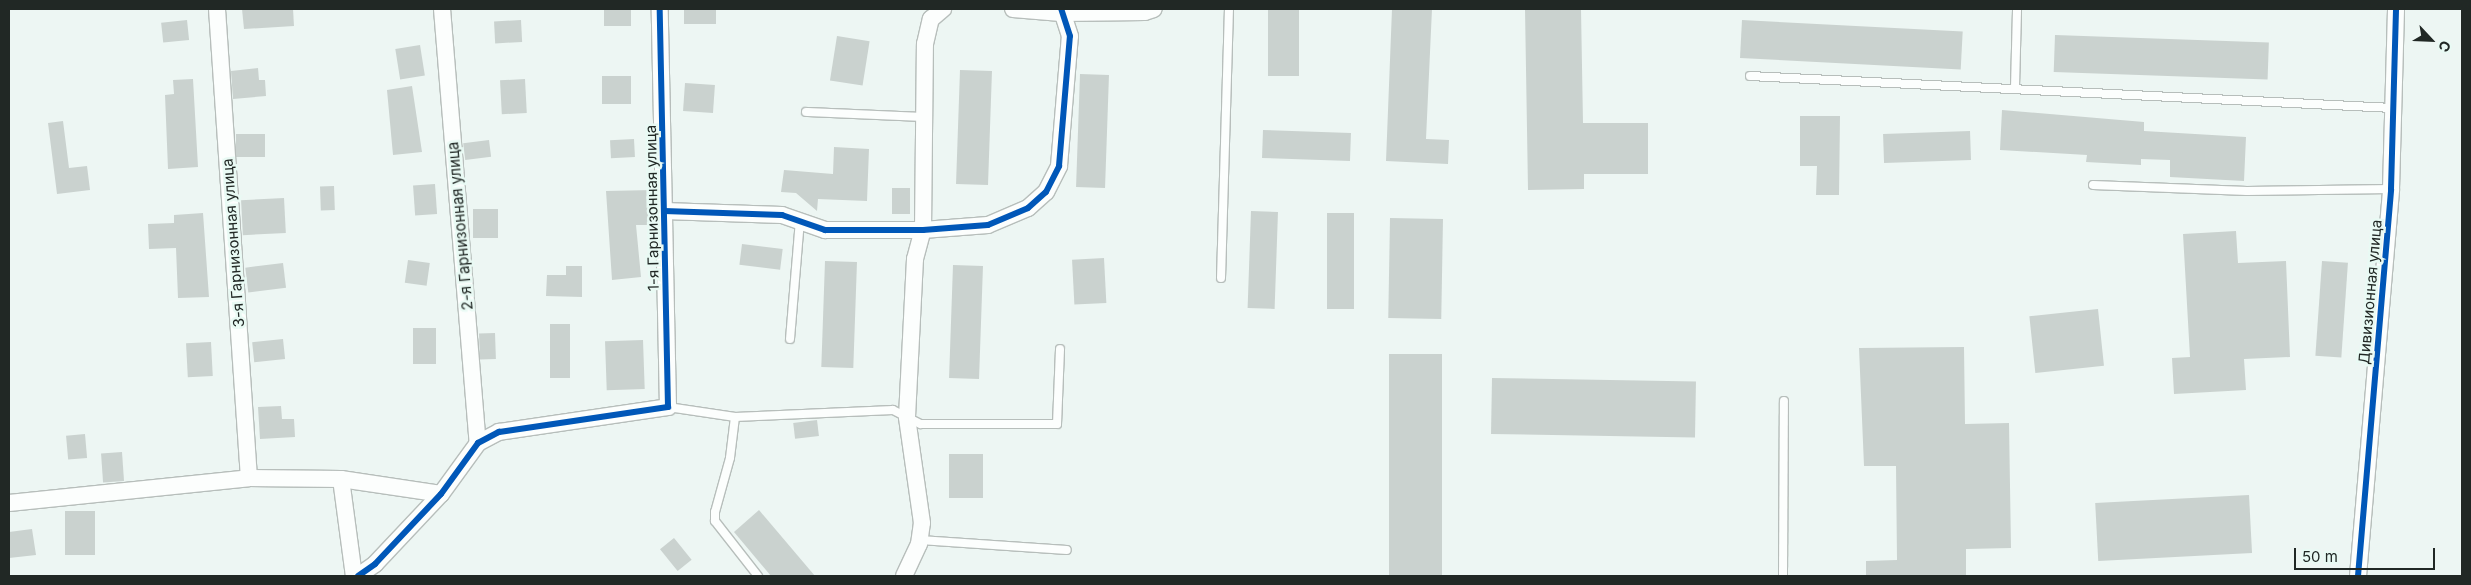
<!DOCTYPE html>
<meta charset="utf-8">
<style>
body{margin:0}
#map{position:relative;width:2471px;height:585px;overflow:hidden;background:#edf6f3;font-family:Inter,sans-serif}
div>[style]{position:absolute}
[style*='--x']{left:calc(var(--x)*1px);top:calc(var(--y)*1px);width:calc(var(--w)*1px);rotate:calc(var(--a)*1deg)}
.building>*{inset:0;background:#cad2cf;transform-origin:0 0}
.roads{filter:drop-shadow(1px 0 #b7bebb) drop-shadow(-1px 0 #b7bebb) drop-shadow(0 1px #b7bebb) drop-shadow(0 -1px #b7bebb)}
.service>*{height:8px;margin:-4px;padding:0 4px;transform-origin:4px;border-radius:4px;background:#fcfefd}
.minor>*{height:16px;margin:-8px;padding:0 8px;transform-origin:8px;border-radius:8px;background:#fcfefd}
.cycleway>*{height:6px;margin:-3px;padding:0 3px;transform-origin:3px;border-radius:3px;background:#0057b8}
span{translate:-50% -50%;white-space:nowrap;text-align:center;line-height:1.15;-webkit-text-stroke:5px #e9faf4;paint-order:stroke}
.street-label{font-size:15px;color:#212825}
.frame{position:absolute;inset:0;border:10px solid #212825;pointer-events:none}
.north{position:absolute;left:2406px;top:15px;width:50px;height:50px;-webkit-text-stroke:4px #e9faf4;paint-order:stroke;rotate:115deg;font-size:14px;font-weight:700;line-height:20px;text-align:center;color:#212825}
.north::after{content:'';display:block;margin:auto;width:18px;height:22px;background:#212825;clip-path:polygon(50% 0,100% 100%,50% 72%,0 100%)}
.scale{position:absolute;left:2294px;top:548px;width:141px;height:22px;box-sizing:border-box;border:2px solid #212825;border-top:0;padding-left:6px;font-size:15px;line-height:18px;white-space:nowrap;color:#212825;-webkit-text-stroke:4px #e9faf4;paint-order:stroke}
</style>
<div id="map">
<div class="building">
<div style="clip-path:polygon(242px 9px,293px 9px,294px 26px,244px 29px)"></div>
<div style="left:604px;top:9px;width:27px;height:17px"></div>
<div style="left:684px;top:9px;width:32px;height:15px"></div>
<div style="left:1268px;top:9px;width:31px;height:67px"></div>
<div style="clip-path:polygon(1392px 9px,1432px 9px,1426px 139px,1449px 140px,1448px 164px,1386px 161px)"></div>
<div style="clip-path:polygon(1525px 9px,1581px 9px,1583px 123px,1648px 123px,1648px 174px,1584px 174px,1584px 189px,1528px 190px)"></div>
<div style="left:187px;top:20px;width:20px;height:26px;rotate:84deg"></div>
<div style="left:521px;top:20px;width:22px;height:27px;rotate:87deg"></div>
<div style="left:1742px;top:20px;width:221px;height:38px;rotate:3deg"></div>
<div style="left:2055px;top:35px;width:214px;height:37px;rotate:2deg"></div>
<div style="left:837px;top:36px;width:33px;height:45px;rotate:9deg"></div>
<div style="left:420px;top:45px;width:31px;height:25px;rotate:81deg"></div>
<div style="clip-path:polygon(258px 68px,259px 80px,265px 80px,266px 96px,233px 99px,231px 71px)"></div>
<div style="left:960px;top:70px;width:32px;height:114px;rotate:2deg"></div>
<div style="left:1080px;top:74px;width:29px;height:113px;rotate:2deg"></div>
<div style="left:631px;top:76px;width:28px;height:29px;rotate:90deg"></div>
<div style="clip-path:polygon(193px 79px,198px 167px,168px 169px,165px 95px,174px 94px,173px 80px)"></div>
<div style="left:525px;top:79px;width:34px;height:25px;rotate:87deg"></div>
<div style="left:685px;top:83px;width:30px;height:28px;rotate:4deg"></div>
<div style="clip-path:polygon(412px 86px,422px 152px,393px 155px,387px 90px)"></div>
<div style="clip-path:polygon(2002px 110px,2144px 122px,2144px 131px,2246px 137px,2244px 181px,2170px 177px,2170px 160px,2141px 159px,2141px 165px,2086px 162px,2087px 155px,2000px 150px)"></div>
<div style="clip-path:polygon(1800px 116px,1840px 116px,1839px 195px,1816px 195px,1817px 166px,1800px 166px)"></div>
<div style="clip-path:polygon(63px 121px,69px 168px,87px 166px,90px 190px,57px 194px,48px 123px)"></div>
<div style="left:1263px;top:130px;width:88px;height:28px;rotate:2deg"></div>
<div style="left:1970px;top:131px;width:29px;height:87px;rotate:88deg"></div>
<div style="left:265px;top:134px;width:23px;height:29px;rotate:90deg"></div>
<div style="left:634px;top:139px;width:18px;height:24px;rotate:87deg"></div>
<div style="left:489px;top:140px;width:17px;height:26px;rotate:83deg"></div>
<div style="clip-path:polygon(834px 147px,869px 149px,867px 201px,818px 199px,817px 211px,796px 193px,781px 192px,784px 170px,833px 174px)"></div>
<div style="left:435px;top:184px;width:30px;height:22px;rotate:86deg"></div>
<div style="left:334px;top:186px;width:24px;height:14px;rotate:88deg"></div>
<div style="left:892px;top:188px;width:18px;height:26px"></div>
<div style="clip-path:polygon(654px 190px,654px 225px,636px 225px,641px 277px,612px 280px,606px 191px)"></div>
<div style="left:284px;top:198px;width:35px;height:43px;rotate:87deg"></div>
<div style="left:473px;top:209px;width:25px;height:29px"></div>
<div style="left:1251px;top:211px;width:27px;height:97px;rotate:2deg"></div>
<div style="clip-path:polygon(203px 213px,209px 297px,178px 298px,176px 248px,149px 249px,148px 224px,174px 223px,174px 215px)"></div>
<div style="left:1327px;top:213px;width:27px;height:96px"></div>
<div style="left:1390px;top:218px;width:53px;height:100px;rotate:1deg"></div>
<div style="clip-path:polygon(2236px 231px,2238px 263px,2286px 261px,2290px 357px,2244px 359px,2246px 390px,2174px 394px,2172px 358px,2190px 357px,2183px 234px)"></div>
<div style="left:742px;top:244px;width:41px;height:21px;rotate:7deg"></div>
<div style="left:1104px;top:258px;width:45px;height:32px;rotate:87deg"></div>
<div style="left:408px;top:260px;width:22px;height:23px;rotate:8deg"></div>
<div style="left:825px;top:261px;width:32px;height:106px;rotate:2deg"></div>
<div style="left:2322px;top:261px;width:26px;height:95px;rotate:4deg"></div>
<div style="left:283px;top:263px;width:25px;height:38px;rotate:83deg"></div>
<div style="left:953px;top:265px;width:30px;height:113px;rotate:2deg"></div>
<div style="clip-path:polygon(566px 266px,582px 266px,582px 297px,546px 296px,547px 275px,566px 275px)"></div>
<div style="left:2098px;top:309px;width:57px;height:69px;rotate:84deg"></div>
<div style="left:550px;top:324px;width:20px;height:54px"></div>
<div style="left:436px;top:328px;width:36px;height:23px;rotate:90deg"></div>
<div style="left:495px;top:333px;width:26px;height:16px;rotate:88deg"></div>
<div style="left:283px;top:339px;width:20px;height:31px;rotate:84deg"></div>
<div style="left:643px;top:340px;width:49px;height:38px;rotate:88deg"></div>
<div style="left:211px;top:342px;width:34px;height:25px;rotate:87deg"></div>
<div style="clip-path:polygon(1964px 347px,1965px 424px,2009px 423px,2011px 548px,1966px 549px,1966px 576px,1866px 576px,1866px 561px,1897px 560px,1896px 466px,1864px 466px,1859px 348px)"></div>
<div style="left:1389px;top:354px;width:53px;height:222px"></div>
<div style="left:1492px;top:378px;width:204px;height:56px;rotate:1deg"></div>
<div style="clip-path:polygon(281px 406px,282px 419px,294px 419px,295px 437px,260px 439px,258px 407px)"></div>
<div style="left:817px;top:420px;width:16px;height:24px;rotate:83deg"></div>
<div style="left:85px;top:434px;width:24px;height:19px;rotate:85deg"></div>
<div style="left:122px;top:452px;width:29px;height:21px;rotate:86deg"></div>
<div style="left:949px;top:454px;width:34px;height:44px"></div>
<div style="left:2249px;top:495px;width:58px;height:154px;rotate:87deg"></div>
<div style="clip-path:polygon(759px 510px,815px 576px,771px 576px,734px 532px)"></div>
<div style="left:65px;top:511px;width:30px;height:44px"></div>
<div style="clip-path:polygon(32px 529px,36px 555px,9px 558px,9px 532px)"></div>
<div style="left:674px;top:538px;width:28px;height:18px;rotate:51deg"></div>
</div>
<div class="roads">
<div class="service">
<div style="--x:1750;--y:76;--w:643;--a:2.85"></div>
<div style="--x:2015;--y:87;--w:78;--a:-88.5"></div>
<div style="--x:806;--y:112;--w:119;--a:2.4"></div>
<div style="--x:2093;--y:185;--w:154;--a:2.2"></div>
<div style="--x:2247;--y:191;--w:144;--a:-0.8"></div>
<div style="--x:1221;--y:278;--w:269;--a:-88.3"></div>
<div style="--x:790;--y:339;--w:118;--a:-85.2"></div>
<div style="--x:668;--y:407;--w:68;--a:8.5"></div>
<div style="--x:735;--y:417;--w:41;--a:97"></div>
<div style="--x:730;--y:458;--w:56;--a:105.5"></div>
<div style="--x:715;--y:512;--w:9;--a:90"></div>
<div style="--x:715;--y:521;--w:70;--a:52"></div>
<div style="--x:735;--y:417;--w:158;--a:-2.5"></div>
<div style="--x:893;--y:410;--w:31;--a:27"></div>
<div style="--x:921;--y:424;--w:136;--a:0"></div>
<div style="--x:1057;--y:424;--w:75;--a:-87.7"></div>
<div style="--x:920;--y:540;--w:147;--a:3.9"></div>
<div style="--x:1783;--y:576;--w:175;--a:-89.7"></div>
</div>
<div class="minor">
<div style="--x:217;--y:9;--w:470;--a:86.1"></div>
<div style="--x:442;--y:9;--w:435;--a:85.3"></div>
<div style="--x:1013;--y:9;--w:48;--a:4.8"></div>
<div style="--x:1061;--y:13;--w:84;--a:-0.7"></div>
<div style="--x:1145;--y:12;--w:9;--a:-18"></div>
<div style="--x:664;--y:211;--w:118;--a:1.9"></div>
<div style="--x:782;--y:215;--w:46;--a:19.2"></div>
<div style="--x:825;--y:230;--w:98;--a:0"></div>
<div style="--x:923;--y:230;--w:65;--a:-4.4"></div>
<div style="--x:988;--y:225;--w:43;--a:-23"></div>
<div style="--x:1028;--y:208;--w:24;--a:-42"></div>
<div style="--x:1046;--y:192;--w:29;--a:-63"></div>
<div style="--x:1059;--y:166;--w:130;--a:-85.2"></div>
<div style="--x:1070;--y:36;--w:28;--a:-108"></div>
<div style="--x:341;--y:479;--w:98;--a:82.4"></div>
<div style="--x:9;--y:503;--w:241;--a:-5.9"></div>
<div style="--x:249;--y:478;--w:92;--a:0.6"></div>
<div style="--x:341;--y:479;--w:101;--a:8.5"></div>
<div style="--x:358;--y:576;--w:21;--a:-35"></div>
<div style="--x:375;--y:564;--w:96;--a:-46.7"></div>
<div style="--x:441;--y:494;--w:63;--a:-54"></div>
<div style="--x:478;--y:443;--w:24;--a:-28"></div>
<div style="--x:499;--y:432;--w:171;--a:-8.4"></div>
<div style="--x:668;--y:407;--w:398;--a:-91.2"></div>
<div style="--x:904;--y:576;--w:35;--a:-65"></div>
<div style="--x:919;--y:544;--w:21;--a:-82"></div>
<div style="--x:922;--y:523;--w:107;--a:-98.1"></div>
<div style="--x:907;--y:417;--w:158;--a:-87.1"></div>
<div style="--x:915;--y:259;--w:30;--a:-75"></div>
<div style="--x:923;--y:230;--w:186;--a:-89.4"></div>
<div style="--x:925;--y:44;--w:26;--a:-77"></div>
<div style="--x:931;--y:19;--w:16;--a:-40"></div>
<div style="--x:2358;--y:576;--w:388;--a:-85.1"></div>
<div style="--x:2391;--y:189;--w:180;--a:-88.4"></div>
</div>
</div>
<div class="cycleway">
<div style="--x:664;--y:211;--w:118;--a:1.9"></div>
<div style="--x:782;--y:215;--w:46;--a:19.2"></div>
<div style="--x:825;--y:230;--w:98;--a:0"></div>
<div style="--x:923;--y:230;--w:65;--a:-4.4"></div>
<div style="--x:988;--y:225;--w:43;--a:-23"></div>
<div style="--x:1028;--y:208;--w:24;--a:-42"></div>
<div style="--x:1046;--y:192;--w:29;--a:-63"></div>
<div style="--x:1059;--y:166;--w:130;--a:-85.2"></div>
<div style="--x:1070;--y:36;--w:28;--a:-108"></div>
<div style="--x:358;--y:576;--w:21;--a:-35"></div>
<div style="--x:375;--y:564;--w:96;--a:-46.7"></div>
<div style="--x:441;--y:494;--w:63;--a:-54"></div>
<div style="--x:478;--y:443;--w:24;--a:-28"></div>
<div style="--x:499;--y:432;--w:171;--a:-8.4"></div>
<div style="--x:668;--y:407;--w:398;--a:-91.2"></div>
<div style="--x:2358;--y:576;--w:388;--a:-85.1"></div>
<div style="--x:2391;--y:189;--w:180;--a:-88.4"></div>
</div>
<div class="street-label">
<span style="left:652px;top:208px;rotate:-91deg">1-я Гарнизонная улица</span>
<span style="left:460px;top:226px;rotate:-95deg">2-я Гарнизонная улица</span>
<span style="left:233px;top:243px;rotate:-94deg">3-я Гарнизонная улица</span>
<span style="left:2370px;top:292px;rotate:-85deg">Дивизионная улица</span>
</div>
<div class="frame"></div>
<div class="north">С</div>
<div class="scale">50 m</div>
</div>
